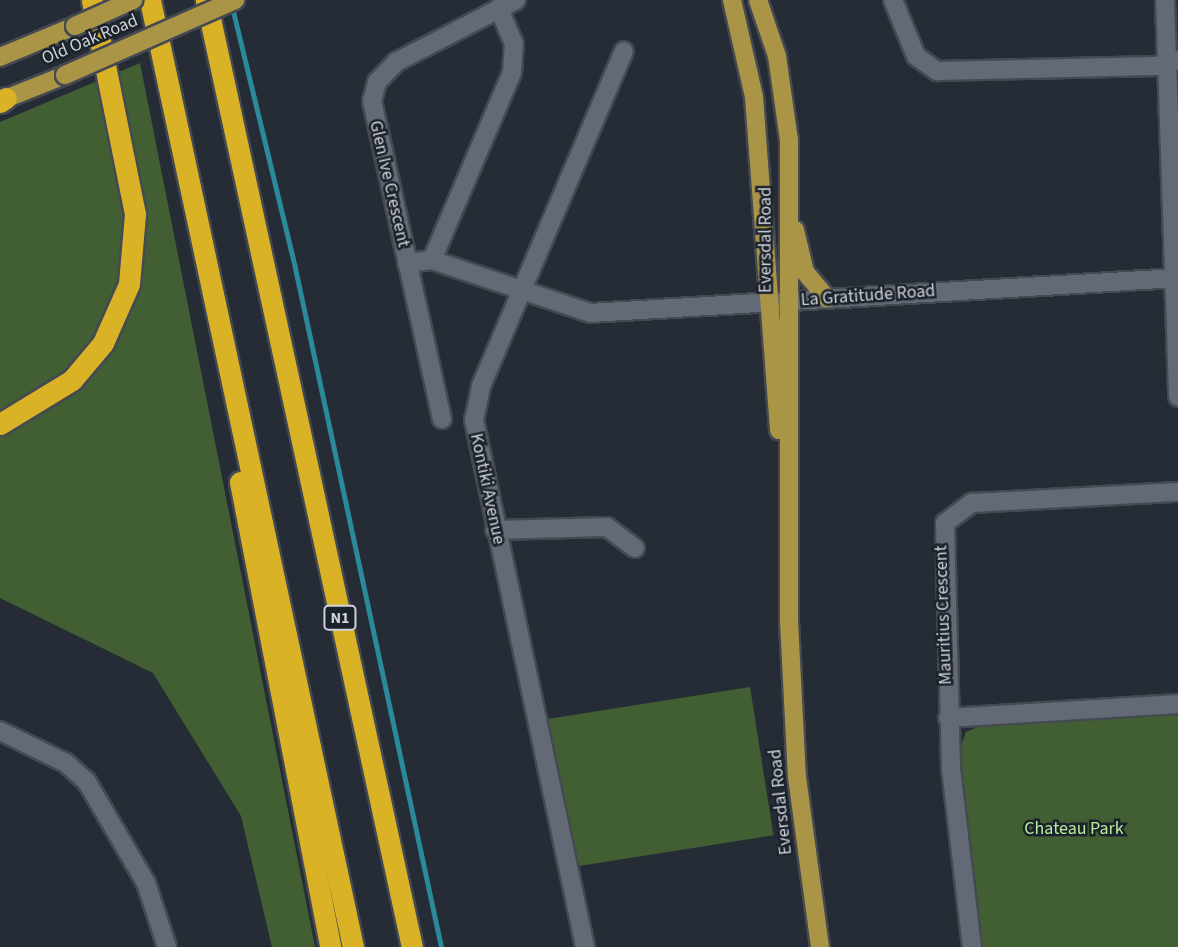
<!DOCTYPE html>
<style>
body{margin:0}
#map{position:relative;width:1178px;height:947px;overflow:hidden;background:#262c36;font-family:"Source Sans 3",sans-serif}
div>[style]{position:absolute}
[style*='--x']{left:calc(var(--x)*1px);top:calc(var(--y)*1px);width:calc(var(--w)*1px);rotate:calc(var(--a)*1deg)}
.green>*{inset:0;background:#425f33;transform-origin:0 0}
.stream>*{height:5px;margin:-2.5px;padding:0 2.5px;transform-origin:2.5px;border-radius:2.5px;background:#2b899a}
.roads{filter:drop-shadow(2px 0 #444952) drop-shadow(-2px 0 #444952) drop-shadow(0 2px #444952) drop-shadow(0 -2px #444952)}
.minor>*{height:18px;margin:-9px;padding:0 9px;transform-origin:9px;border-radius:9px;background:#636a75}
.major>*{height:18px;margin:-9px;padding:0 9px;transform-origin:9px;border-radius:9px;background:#aa9546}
.highway>*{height:21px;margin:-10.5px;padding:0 10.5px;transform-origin:10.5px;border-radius:10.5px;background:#d9b226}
.bridges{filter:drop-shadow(2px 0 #444952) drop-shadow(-2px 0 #444952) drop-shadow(0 2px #444952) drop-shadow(0 -2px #444952)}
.major-bridge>*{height:18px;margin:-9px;padding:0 9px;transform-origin:9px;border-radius:9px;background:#aa9546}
span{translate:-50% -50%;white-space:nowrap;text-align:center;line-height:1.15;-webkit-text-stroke:5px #1c222b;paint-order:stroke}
.shield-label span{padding:2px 5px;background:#1c222b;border:2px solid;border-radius:5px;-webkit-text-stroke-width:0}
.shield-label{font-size:16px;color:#ced2d9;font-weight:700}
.street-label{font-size:18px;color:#ced2d9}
.park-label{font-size:18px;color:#b7ec9c}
</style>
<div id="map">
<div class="green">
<div style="clip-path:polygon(140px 63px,315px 947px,272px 947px,241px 816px,153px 673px,0 598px,0 122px)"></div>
<div style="left:750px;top:687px;width:150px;height:208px;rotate:81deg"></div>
<div style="clip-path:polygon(1178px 714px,1178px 947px,983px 947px,958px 754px,966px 732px,984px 724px)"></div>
</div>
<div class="stream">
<div style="--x:232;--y:7;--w:268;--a:76.4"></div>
<div style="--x:295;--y:268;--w:695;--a:77.86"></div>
</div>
<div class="roads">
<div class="minor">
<div style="--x:893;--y:0;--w:61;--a:67.7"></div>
<div style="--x:916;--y:56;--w:26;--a:36"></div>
<div style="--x:937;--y:71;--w:219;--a:-1.3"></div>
<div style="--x:1156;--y:66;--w:23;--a:-15"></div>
<div style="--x:1165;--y:0;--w:397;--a:88.1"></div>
<div style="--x:432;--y:260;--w:167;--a:18.5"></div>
<div style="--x:590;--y:313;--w:589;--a:-3.41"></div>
<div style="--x:407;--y:263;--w:25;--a:-7"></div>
<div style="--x:432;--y:260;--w:204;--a:-66.9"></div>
<div style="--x:512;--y:72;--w:28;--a:-86"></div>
<div style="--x:514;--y:44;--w:39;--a:-113"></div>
<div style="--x:442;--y:419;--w:326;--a:-102.4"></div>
<div style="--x:372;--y:101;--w:20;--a:-75"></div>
<div style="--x:377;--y:82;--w:28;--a:-46"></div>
<div style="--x:396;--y:62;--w:135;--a:-27.3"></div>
<div style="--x:495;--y:530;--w:112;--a:-1.5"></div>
<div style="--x:607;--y:527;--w:35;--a:37"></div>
<div style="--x:948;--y:718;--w:230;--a:-3.5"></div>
<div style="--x:0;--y:731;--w:73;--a:25.9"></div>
<div style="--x:66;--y:763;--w:28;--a:42"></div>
<div style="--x:87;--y:782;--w:117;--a:59.7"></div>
<div style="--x:146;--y:883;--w:67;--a:71.8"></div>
<div style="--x:585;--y:947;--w:539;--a:-101.89"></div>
<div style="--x:474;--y:420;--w:35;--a:-78"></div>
<div style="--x:481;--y:386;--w:364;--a:-66.9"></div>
<div style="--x:972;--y:947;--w:180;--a:-96.7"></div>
<div style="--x:951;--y:768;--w:245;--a:-91.4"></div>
<div style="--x:945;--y:523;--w:34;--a:-37"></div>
<div style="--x:972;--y:503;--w:206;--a:-3.1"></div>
</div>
<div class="major">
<div style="--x:732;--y:0;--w:99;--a:77.2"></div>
<div style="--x:754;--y:97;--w:334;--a:85.7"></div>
<div style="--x:758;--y:0;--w:59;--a:71.3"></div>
<div style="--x:777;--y:56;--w:85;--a:81.9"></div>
<div style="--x:789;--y:140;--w:481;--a:90"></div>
<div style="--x:789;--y:621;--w:156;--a:87.1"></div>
<div style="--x:797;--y:777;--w:172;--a:82.3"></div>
<div style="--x:0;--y:57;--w:81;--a:-22.5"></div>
<div style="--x:0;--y:101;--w:70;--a:-21.8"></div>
<div style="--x:795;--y:230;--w:43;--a:76.6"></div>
<div style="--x:805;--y:272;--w:34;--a:50"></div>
</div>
<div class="highway">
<div style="--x:150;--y:0;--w:969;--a:77.9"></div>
<div style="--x:206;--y:0;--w:969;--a:77.73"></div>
<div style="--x:0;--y:102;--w:7;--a:-34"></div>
<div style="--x:0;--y:424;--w:84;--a:-31.4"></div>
<div style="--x:72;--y:380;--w:48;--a:-50"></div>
<div style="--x:103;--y:343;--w:64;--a:-66.2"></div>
<div style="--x:129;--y:284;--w:70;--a:-85.1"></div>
<div style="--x:135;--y:214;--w:218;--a:-101.4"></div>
<div style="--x:240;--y:482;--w:474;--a:79"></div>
</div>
</div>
<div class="bridges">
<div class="major-bridge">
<div style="--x:75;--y:26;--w:64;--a:-24.1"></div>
<div style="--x:65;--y:75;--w:186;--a:-23.8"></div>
</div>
</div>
<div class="shield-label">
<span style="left:340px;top:618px">N1</span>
</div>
<div class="street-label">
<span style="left:90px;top:40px;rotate:-23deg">Old Oak Road</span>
<span style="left:389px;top:184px;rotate:77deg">Glen Ive Crescent</span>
<span style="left:766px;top:240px;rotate:-90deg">Eversdal Road</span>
<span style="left:868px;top:296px;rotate:-4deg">La Gratitude Road</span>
<span style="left:487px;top:489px;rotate:78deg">Kontiki Avenue</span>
<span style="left:944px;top:615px;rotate:-92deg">Mauritius Crescent</span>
<span style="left:781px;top:802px;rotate:-96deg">Eversdal Road</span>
</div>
<div class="park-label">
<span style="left:1074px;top:829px">Chateau Park</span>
</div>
</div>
